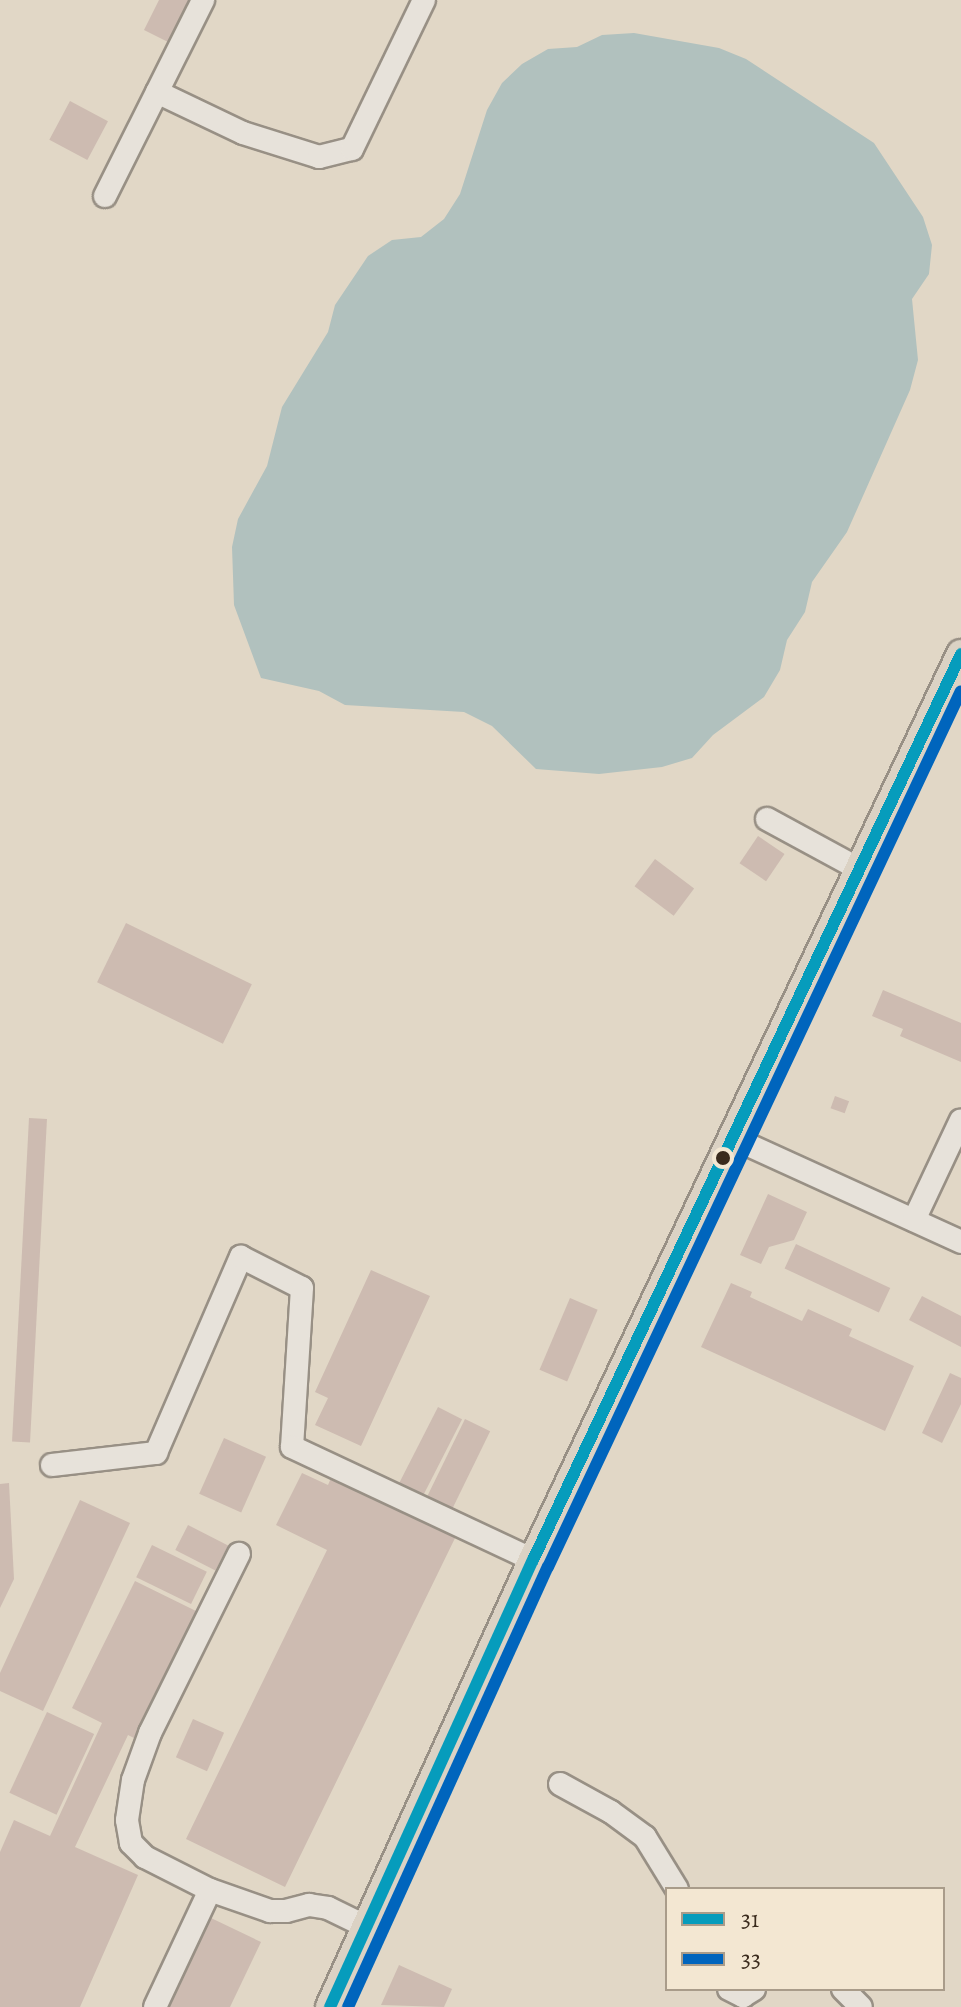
<!DOCTYPE html>
<style>
body{margin:0}
#map{position:relative;width:961px;height:2007px;overflow:hidden;background:#e1d7c6;font-family:Alegreya,serif}
div>[style]{position:absolute}
[style*='--x']{left:calc(var(--x)*1px);top:calc(var(--y)*1px);width:calc(var(--w)*1px);rotate:calc(var(--a)*1deg)}
.water>*{inset:0;background:#b1c1be}
.building>*{inset:0;background:#cdbbb1;transform-origin:0 0}
.roads{filter:drop-shadow(2px 0 #989085) drop-shadow(-2px 0 #989085) drop-shadow(0 2px #989085) drop-shadow(0 -2px #989085)}
.minor>*{height:22px;margin:-11px;padding:0 11px;transform-origin:11px;border-radius:11px;background:#e7e2da}
.major>*{height:28px;margin:-14px;padding:0 14px;transform-origin:14px;border-radius:14px;background:#dbd2c4}
.bus-1>*{height:12px;margin:-6px;padding:0 6px;transform-origin:6px;border-radius:6px;background:#069cbc}
.bus-2>*{height:12px;margin:-6px;padding:0 6px;transform-origin:6px;border-radius:6px;background:#0065bd}
.dots>*{width:22px;height:22px;translate:-50% -50%;box-sizing:border-box;border:4px solid #f3e7d2;border-radius:50%}
span{translate:-50% -50%;white-space:nowrap;text-align:center;line-height:1.15;-webkit-text-stroke:6px #f3e7d2;paint-order:stroke}
.legend{position:absolute;left:665px;top:1887px;width:280px;height:104px;box-sizing:border-box;background:#f3e7d2;border:2px solid #a99c8a;margin:0;padding:10px 14px;list-style:none;font-size:24px;color:#3a2b1d}
.legend li{display:flex;align-items:center;gap:16px;height:40px}
.legend b{width:40px;border:2px solid #a99c8a}
</style>
<div id="map">
<div class="water">
<div style="clip-path:polygon(634px 33px,719px 48px,746px 59px,874px 143px,923px 217px,932px 245px,929px 274px,912px 299px,918px 360px,910px 390px,847px 532px,812px 582px,805px 612px,787px 640px,780px 670px,764px 697px,713px 735px,692px 758px,662px 767px,599px 774px,536px 769px,492px 726px,464px 712px,345px 705px,319px 691px,261px 678px,234px 605px,232px 547px,238px 519px,267px 466px,282px 407px,328px 332px,335px 305px,368px 256px,392px 240px,421px 237px,444px 219px,460px 194px,487px 110px,502px 83px,522px 64px,548px 49px,577px 47px,602px 35px)"></div>
</div>
<div class="building">
<div style="clip-path:polygon(159px 0,191px 0,170px 43px,144px 30px)"></div>
<div style="left:70px;top:101px;width:43px;height:44px;rotate:28deg"></div>
<div style="left:758px;top:836px;width:32px;height:33px;rotate:34deg"></div>
<div style="left:655px;top:859px;width:49px;height:34px;rotate:37deg"></div>
<div style="left:126px;top:923px;width:140px;height:66px;rotate:26deg"></div>
<div style="clip-path:polygon(883px 990px,961px 1023px,961px 1062px,900px 1036px,903px 1029px,872px 1016px)"></div>
<div style="left:835px;top:1096px;width:15px;height:13px;rotate:20deg"></div>
<div style="left:29px;top:1118px;width:18px;height:324px;rotate:3deg"></div>
<div style="clip-path:polygon(768px 1194px,807px 1212px,794px 1240px,769px 1247px,761px 1264px,740px 1255px)"></div>
<div style="left:796px;top:1244px;width:104px;height:27px;rotate:25deg"></div>
<div style="clip-path:polygon(371px 1270px,430px 1296px,361px 1446px,315px 1425px,328px 1398px,315px 1392px)"></div>
<div style="clip-path:polygon(731px 1283px,752px 1292px,750px 1297px,802px 1321px,808px 1309px,852px 1329px,849px 1336px,914px 1366px,885px 1431px,701px 1347px)"></div>
<div style="clip-path:polygon(922px 1296px,961px 1316px,961px 1347px,909px 1320px)"></div>
<div style="left:570px;top:1298px;width:30px;height:78px;rotate:23deg"></div>
<div style="clip-path:polygon(950px 1373px,961px 1378px,961px 1404px,942px 1443px,922px 1433px)"></div>
<div style="left:438px;top:1407px;width:27px;height:93px;rotate:27deg"></div>
<div style="left:465px;top:1419px;width:28px;height:93px;rotate:26deg"></div>
<div style="left:224px;top:1438px;width:46px;height:61px;rotate:24deg"></div>
<div style="clip-path:polygon(302px 1473px,328px 1485px,333px 1473px,457px 1534px,285px 1887px,186px 1839px,327px 1550px,276px 1525px)"></div>
<div style="clip-path:polygon(9px 1483px,14px 1579px,0 1608px,0 1484px)"></div>
<div style="clip-path:polygon(80px 1500px,130px 1523px,43px 1711px,0 1691px,0 1673px)"></div>
<div style="left:188px;top:1525px;width:45px;height:28px;rotate:27deg"></div>
<div style="left:152px;top:1545px;width:61px;height:36px;rotate:26deg"></div>
<div style="clip-path:polygon(135px 1581px,196px 1611px,134px 1738px,128px 1735px,75px 1847px,138px 1875px,80px 2007px,0 2007px,0 1852px,14px 1820px,50px 1836px,102px 1723px,72px 1708px)"></div>
<div style="left:47px;top:1712px;width:52px;height:89px;rotate:25deg"></div>
<div style="left:193px;top:1719px;width:34px;height:42px;rotate:24deg"></div>
<div style="clip-path:polygon(211px 1918px,261px 1942px,230px 2007px,167px 2007px)"></div>
<div style="clip-path:polygon(399px 1965px,452px 1989px,444px 2007px,381px 2005px)"></div>
</div>
<div class="roads">
<div class="minor">
<div style="--x:157;--y:92;--w:95;--a:25.5"></div>
<div style="--x:243;--y:133;--w:80;--a:17.5"></div>
<div style="--x:319;--y:157;--w:34;--a:-14"></div>
<div style="--x:352;--y:149;--w:165;--a:-64.2"></div>
<div style="--x:105;--y:196;--w:219;--a:-63.4"></div>
<div style="--x:767;--y:819;--w:105;--a:28.5"></div>
<div style="--x:733;--y:1138;--w:251;--a:24.5"></div>
<div style="--x:914;--y:1220;--w:110;--a:-64.8"></div>
<div style="--x:52;--y:1465;--w:105;--a:-6.6"></div>
<div style="--x:156;--y:1453;--w:214;--a:-66.6"></div>
<div style="--x:241;--y:1257;--w:68;--a:26.9"></div>
<div style="--x:302;--y:1288;--w:159;--a:93.6"></div>
<div style="--x:292;--y:1447;--w:266;--a:25.1"></div>
<div style="--x:560;--y:1784;--w:58;--a:28.8"></div>
<div style="--x:611;--y:1812;--w:42;--a:36.3"></div>
<div style="--x:645;--y:1837;--w:61;--a:58.4"></div>
<div style="--x:210;--y:1890;--w:73;--a:-153.1"></div>
<div style="--x:145;--y:1857;--w:20;--a:-135"></div>
<div style="--x:131;--y:1843;--w:23;--a:-100"></div>
<div style="--x:127;--y:1820;--w:40;--a:-81.5"></div>
<div style="--x:133;--y:1780;--w:50;--a:-70.1"></div>
<div style="--x:150;--y:1733;--w:200;--a:-63.6"></div>
<div style="--x:729;--y:1989;--w:16;--a:27"></div>
<div style="--x:743;--y:1996;--w:13;--a:-32"></div>
<div style="--x:843;--y:1989;--w:25;--a:45"></div>
<div style="--x:155;--y:2007;--w:129;--a:-64.8"></div>
<div style="--x:210;--y:1890;--w:64;--a:19.3"></div>
<div style="--x:270;--y:1911;--w:16;--a:0"></div>
<div style="--x:286;--y:1911;--w:24;--a:-15"></div>
<div style="--x:309;--y:1905;--w:19;--a:9"></div>
<div style="--x:328;--y:1908;--w:43;--a:26"></div>
</div>
<div class="major">
<div style="--x:330;--y:2007;--w:491;--a:-65.6"></div>
<div style="--x:533;--y:1560;--w:1002;--a:-64.71"></div>
</div>
</div>
<div class="bus-1">
<div style="--x:330;--y:2007;--w:491;--a:-65.6"></div>
<div style="--x:533;--y:1560;--w:1002;--a:-64.71"></div>
</div>
<div class="bus-2">
<div style="--x:348;--y:2007;--w:483;--a:-65.6"></div>
<div style="--x:548;--y:1567;--w:968;--a:-64.76"></div>
</div>
<div class="dots">
<div style="left:723px;top:1158px;background:#3a2b1d"></div>
</div>
<ul class="legend">
<li><b style="height:10px;background:#069cbc"></b>31</li>
<li><b style="height:10px;background:#0065bd"></b>33</li>
</ul>
</div>
